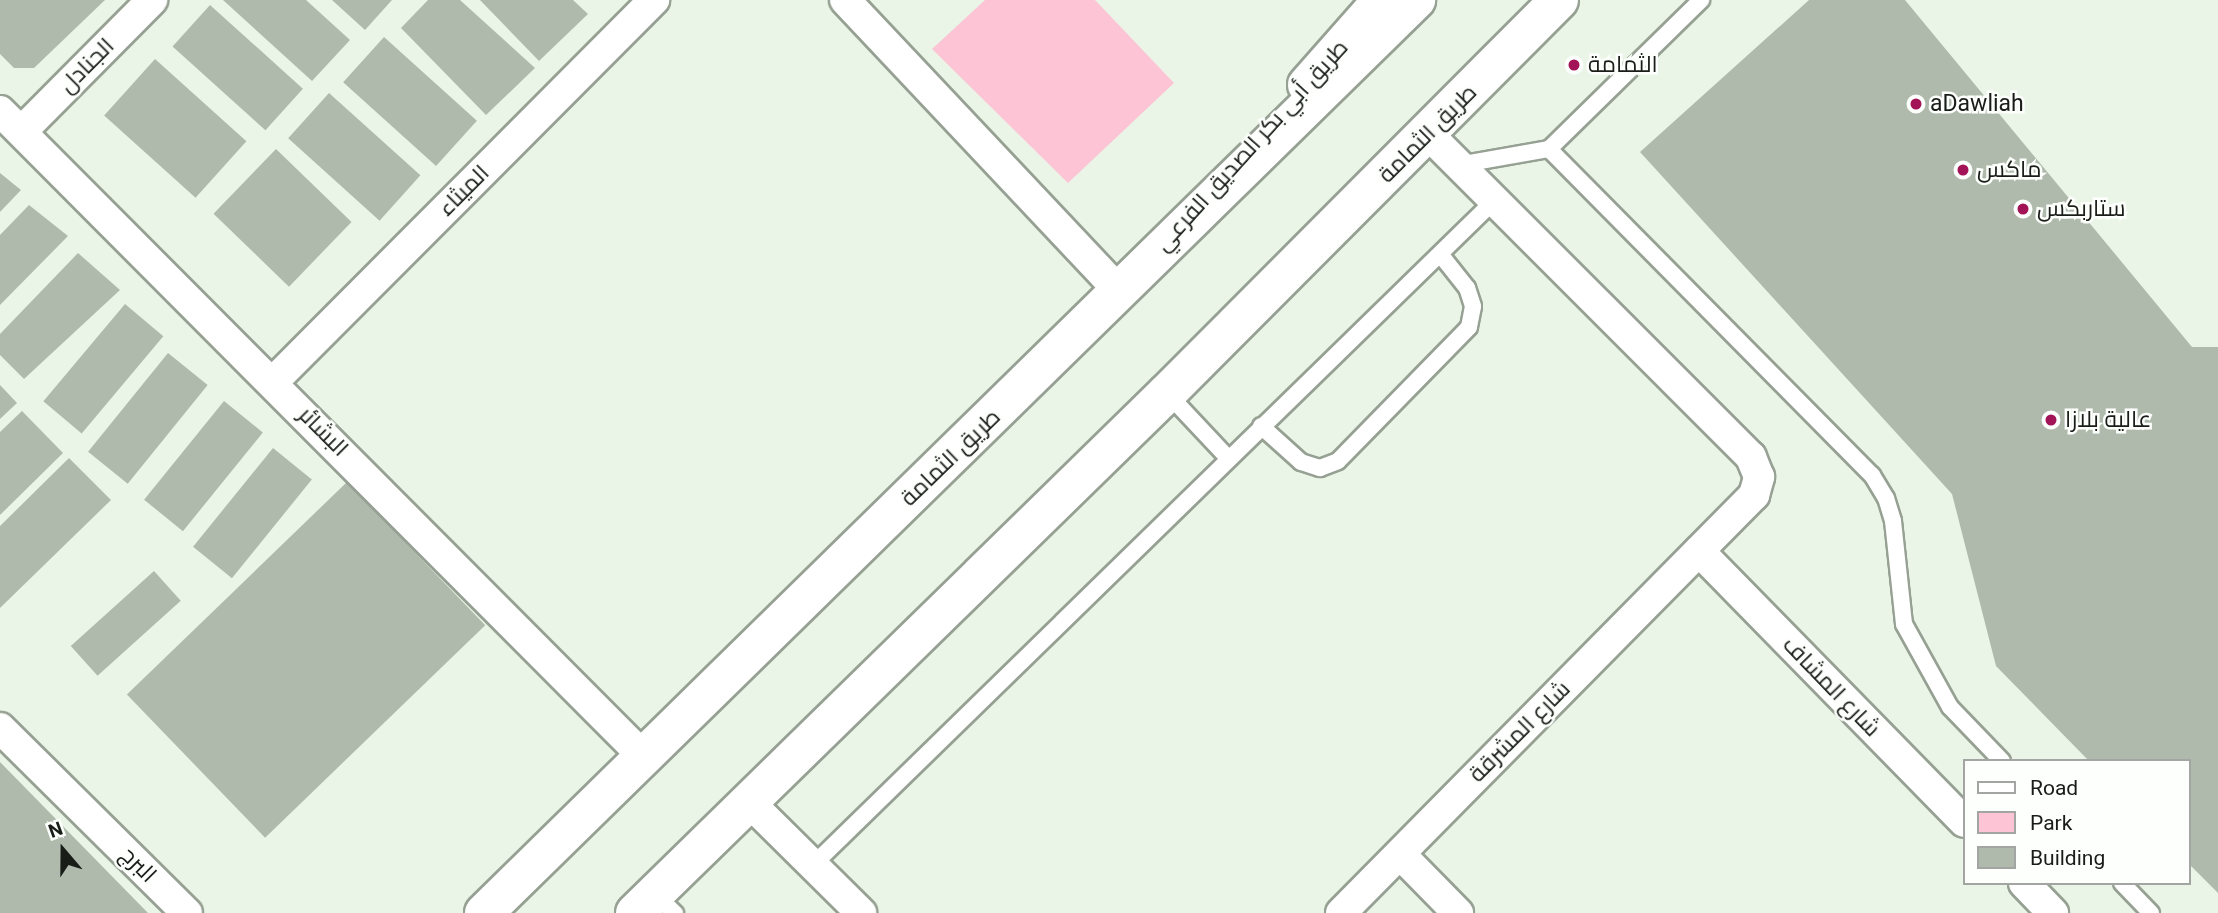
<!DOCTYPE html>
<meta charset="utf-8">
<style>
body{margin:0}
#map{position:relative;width:2218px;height:913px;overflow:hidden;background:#eaf5e7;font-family:Roboto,Cairo,sans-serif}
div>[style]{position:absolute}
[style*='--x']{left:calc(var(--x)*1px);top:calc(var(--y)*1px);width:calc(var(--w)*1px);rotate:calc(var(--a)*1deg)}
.green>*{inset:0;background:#fcc4d4}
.building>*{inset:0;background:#afbaad;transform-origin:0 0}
.roads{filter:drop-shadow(2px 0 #96a093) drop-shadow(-2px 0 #96a093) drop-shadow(0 2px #96a093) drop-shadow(0 -2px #96a093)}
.service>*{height:16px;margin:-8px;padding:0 8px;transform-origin:8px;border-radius:8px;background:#fff}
.minor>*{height:30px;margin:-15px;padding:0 15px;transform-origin:15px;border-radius:15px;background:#fff}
.secondary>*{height:38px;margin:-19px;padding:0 19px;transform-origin:19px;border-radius:19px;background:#fff}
.primary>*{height:38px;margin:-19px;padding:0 19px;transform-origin:19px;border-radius:19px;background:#fff}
.dots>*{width:19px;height:19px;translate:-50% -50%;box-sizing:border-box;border:4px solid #fdfffc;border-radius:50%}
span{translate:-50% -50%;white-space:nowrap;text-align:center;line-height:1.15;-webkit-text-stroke:5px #fdfffc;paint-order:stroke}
.poi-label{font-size:23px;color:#191d18}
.left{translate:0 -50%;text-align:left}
.street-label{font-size:23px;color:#191d18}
.legend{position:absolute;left:1963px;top:759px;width:228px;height:126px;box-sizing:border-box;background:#fdfffc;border:2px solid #a2a5a1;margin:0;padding:9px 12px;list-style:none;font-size:21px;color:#191d18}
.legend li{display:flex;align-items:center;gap:14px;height:35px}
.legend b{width:35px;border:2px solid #a2a5a1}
.north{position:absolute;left:28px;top:815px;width:70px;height:70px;-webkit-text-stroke:5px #fdfffc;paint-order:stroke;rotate:340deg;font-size:19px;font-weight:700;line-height:28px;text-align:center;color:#191d18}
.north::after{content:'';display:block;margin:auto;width:24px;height:32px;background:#191d18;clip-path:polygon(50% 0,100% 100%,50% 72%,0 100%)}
</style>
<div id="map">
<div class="green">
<div style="clip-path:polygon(985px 0,1095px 0,1174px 83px,1068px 183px,932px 49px)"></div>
</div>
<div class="building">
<div style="clip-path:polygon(0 0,105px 0,34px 68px,14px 68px,0 54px)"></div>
<div style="clip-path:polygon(223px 0,306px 0,350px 40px,312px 81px)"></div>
<div style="clip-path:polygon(332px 0,392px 0,365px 30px)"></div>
<div style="clip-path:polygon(428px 0,460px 0,535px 68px,486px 115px,401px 28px)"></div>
<div style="clip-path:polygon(480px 0,573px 0,588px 14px,539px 61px)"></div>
<div style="clip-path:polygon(1809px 0,1905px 0,2192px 347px,2218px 347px,2218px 893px,2188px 863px,2188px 761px,2089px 761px,1996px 666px,1952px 494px,1640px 152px)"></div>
<div style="left:210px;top:5px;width:125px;height:56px;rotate:42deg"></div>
<div style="left:384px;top:37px;width:125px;height:61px;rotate:42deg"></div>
<div style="left:155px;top:59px;width:123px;height:76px;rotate:42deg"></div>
<div style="left:329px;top:93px;width:123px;height:61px;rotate:42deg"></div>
<div style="left:276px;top:149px;width:105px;height:90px;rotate:44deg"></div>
<div style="clip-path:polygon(0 173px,21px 190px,0 212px)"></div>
<div style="clip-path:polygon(29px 205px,68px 236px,0 305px,0 235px)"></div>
<div style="clip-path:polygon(78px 253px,120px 290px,24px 379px,0 355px,0 334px)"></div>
<div style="left:125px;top:304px;width:50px;height:127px;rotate:40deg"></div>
<div style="left:168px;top:353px;width:51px;height:127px;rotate:39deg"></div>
<div style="clip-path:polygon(0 385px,17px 403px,0 419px)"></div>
<div style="left:224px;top:401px;width:50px;height:127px;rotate:39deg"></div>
<div style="clip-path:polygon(22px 411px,63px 453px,0 515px,0 432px)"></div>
<div style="left:273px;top:448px;width:50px;height:127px;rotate:39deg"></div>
<div style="clip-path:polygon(69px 458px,111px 500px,0 608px,0 526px)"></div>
<div style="left:347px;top:482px;width:199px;height:306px;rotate:46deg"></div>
<div style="left:154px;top:571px;width:40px;height:112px;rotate:48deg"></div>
<div style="clip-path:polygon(0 762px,148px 913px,0 913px)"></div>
</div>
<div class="roads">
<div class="service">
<div style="--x:1549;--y:149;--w:459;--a:45.3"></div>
<div style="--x:1872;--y:475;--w:27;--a:59"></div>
<div style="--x:1886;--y:498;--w:24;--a:73"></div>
<div style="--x:1893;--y:521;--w:104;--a:83.9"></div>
<div style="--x:1904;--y:624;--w:95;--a:61"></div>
<div style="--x:1950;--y:707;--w:75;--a:46.1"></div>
<div style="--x:1458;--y:165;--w:92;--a:-10"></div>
<div style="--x:1549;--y:149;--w:213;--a:-44.4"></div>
<div style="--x:1167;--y:393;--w:89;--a:46.8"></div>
<div style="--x:1261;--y:426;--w:54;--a:42"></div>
<div style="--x:1301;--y:462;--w:20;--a:18"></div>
<div style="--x:1320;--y:468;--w:19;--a:-21"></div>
<div style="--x:1338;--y:461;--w:187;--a:-45.6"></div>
<div style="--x:1469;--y:327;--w:21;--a:-79"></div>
<div style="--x:1473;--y:306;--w:19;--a:-108"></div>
<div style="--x:1467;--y:288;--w:43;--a:-128.5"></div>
<div style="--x:813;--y:865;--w:951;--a:-44.28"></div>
<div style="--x:2122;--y:883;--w:42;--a:46"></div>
<div style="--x:655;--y:894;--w:28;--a:44"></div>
</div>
<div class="minor">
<div style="--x:845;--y:0;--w:403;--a:46.7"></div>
<div style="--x:0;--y:111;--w:911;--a:45.09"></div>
<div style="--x:22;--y:131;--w:185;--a:-45.2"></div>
<div style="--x:273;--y:382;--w:540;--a:-45.08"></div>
<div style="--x:1699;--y:551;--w:379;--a:45.6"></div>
<div style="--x:0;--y:728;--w:263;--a:44.7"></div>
<div style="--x:749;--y:802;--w:158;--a:44.7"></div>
<div style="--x:1400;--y:854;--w:83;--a:45.5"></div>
<div style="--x:2024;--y:883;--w:42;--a:46"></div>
<div style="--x:1341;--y:913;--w:588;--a:-45.34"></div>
<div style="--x:1754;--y:495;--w:19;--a:-74"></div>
<div style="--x:1759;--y:477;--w:22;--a:-112"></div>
<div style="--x:1751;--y:457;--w:457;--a:-135"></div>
</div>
<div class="secondary">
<div style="--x:1307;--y:85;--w:113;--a:-48.6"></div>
</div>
<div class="primary">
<div style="--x:484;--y:913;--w:1305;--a:-44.41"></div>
<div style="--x:635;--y:913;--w:744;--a:-44.35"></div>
<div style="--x:1167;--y:393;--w:555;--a:-45.07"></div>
</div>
</div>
<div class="dots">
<div style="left:1574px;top:65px;background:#a21358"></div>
<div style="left:1916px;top:104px;background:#a21358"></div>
<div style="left:1963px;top:170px;background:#a21358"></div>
<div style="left:2023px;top:209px;background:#a21358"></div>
<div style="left:2051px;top:420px;background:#a21358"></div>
</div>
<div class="poi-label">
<span class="left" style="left:1588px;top:65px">الثمامة</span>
<span class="left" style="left:1930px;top:104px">aDawliah</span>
<span class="left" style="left:1977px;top:170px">ماكس</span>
<span class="left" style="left:2037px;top:209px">ستاربكس</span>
<span class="left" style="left:2065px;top:420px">عالية بلازا</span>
</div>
<div class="street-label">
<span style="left:87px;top:66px;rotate:-45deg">الجنادل</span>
<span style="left:1428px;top:134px;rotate:-45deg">طريق الثمامة</span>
<span style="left:1252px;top:146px;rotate:-48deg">طريق أبي بكر الصديق الفرعي</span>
<span style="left:464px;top:191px;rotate:-45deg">الميثاء</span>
<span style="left:323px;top:432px;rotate:45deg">البشائر</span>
<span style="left:951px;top:458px;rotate:-44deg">طريق الثمامة</span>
<span style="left:1831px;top:687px;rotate:46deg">شارع المشاف</span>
<span style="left:1520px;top:732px;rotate:-45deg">شارع المشرقة</span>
<span style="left:138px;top:865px;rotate:45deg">البرج</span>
</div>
<ul class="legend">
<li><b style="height:9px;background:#fff"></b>Road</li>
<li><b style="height:19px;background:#fcc4d4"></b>Park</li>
<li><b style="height:19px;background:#afbaad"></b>Building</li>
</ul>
<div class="north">N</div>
</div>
